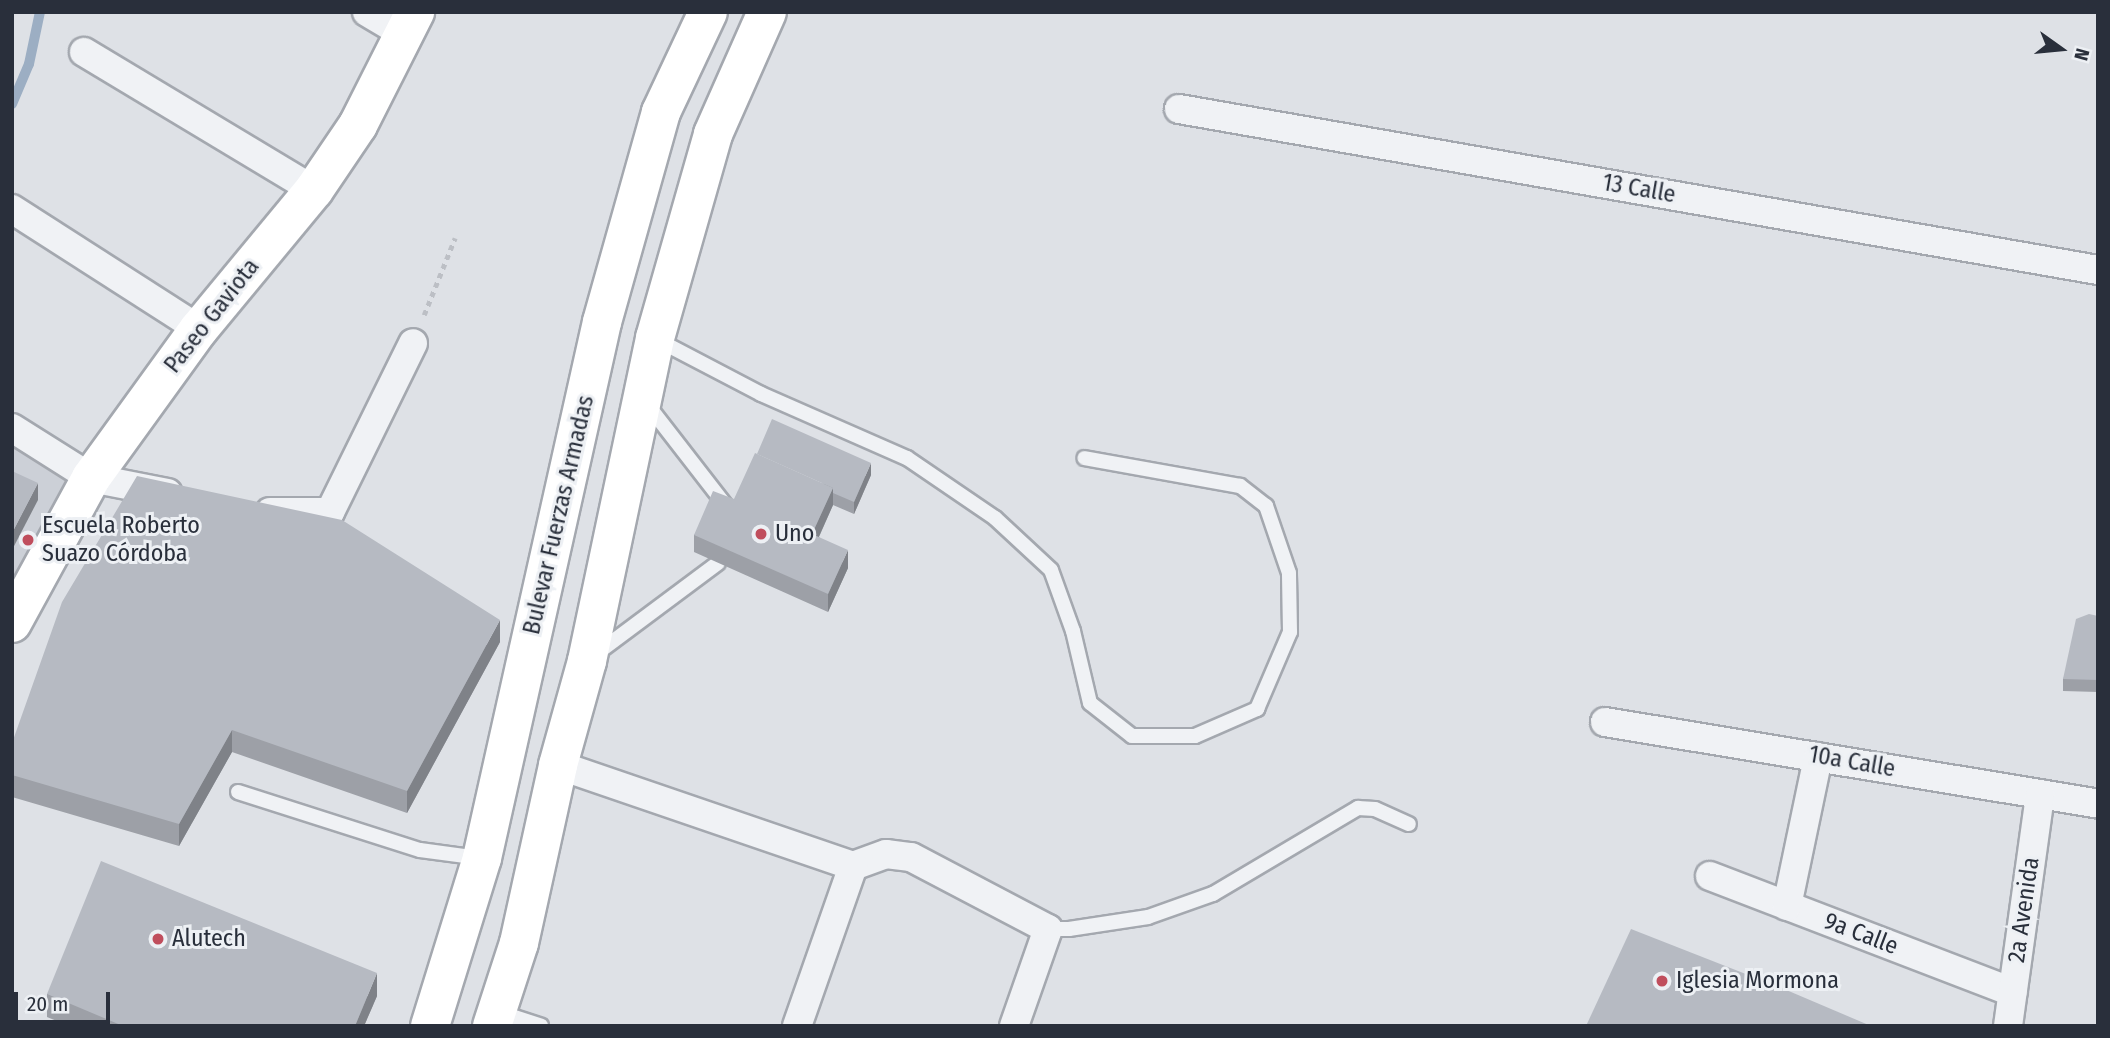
<!DOCTYPE html>
<meta charset="utf-8">
<style>
body{margin:0}
#map{position:relative;width:2110px;height:1038px;overflow:hidden;background:#dee1e6;font-family:"Fira Sans Condensed",sans-serif}
div>[style]{position:absolute}
[style*='--x']{left:calc(var(--x)*1px);top:calc(var(--y)*1px);width:calc(var(--w)*1px);rotate:calc(var(--a)*1deg)}
.built>*{inset:0;background:#ccd0d7}
.stream>*{height:10px;margin:-5px;padding:0 5px;transform-origin:5px;border-radius:5px;background:#9caec3}
.path>*{height:4.5px;margin-top:-2.25px;transform-origin:0;background:repeating-linear-gradient(90deg,#bcbfc5 0 5px,transparent 0 10px)}
.roads{filter:drop-shadow(2px 0 #a4a8af) drop-shadow(-2px 0 #a4a8af) drop-shadow(0 2px #a4a8af) drop-shadow(0 -2px #a4a8af)}
.lane>*{height:14px;margin:-7px;padding:0 7px;transform-origin:7px;border-radius:7px;background:#f0f2f5}
.street>*{height:28px;margin:-14px;padding:0 14px;transform-origin:14px;border-radius:14px;background:#f0f2f5}
.secondary>*{height:38px;margin:-19px;padding:0 19px;transform-origin:19px;border-radius:19px;background:#fff}
.highway>*{height:38px;margin:-19px;padding:0 19px;transform-origin:19px;border-radius:19px;background:#fff}
.wall>*{inset:0;background:#9da0a7}
.shaded-wall>*{inset:0;background:#7f8288}
.building>*{inset:0;background:#b6bac2}
.dots>*{width:19px;height:19px;translate:-50% -50%;box-sizing:border-box;border:4px solid #edf0f4;border-radius:50%}
span{translate:-50% -50%;white-space:nowrap;text-align:center;line-height:1.15;-webkit-text-stroke:6px #edf0f4;paint-order:stroke}
.street-label{font-size:24px;color:#292f3b}
.poi-label{font-size:24px;color:#292f3b}
.left{translate:0 -50%;text-align:left}
.frame{position:absolute;inset:0;border:14px solid #292f3b;pointer-events:none}
.north{position:absolute;left:2026px;top:14px;width:70px;height:70px;-webkit-text-stroke:5px #edf0f4;paint-order:stroke;rotate:105deg;font-size:19px;font-weight:700;line-height:28px;text-align:center;color:#292f3b}
.north::after{content:'';display:block;margin:auto;width:24px;height:32px;background:#292f3b;clip-path:polygon(50% 0,100% 100%,50% 72%,0 100%)}
.scale{position:absolute;left:14px;top:992px;width:96px;height:32px;box-sizing:border-box;border:4px solid #292f3b;border-top:0;padding-left:9px;font-size:21px;line-height:24px;white-space:nowrap;color:#292f3b;-webkit-text-stroke:5px #edf0f4;paint-order:stroke}
</style>
<div id="map">
<div class="built">
<div style="clip-path:polygon(12px 441px,77px 480px,12px 601px)"></div>
</div>
<div class="stream">
<div style="--x:12;--y:104;--w:43;--a:-67"></div>
<div style="--x:29;--y:64;--w:53;--a:-78.1"></div>
</div>
<div class="path">
<div style="--x:424;--y:315;--w:83;--a:-68.1"></div>
</div>
<div class="roads">
<div class="lane">
<div style="--x:656;--y:339;--w:119;--a:27.6"></div>
<div style="--x:761;--y:394;--w:159;--a:23.7"></div>
<div style="--x:907;--y:458;--w:107;--a:34.3"></div>
<div style="--x:995;--y:518;--w:76;--a:42.9"></div>
<div style="--x:1051;--y:570;--w:65;--a:70.2"></div>
<div style="--x:1073;--y:631;--w:74;--a:76.7"></div>
<div style="--x:1090;--y:703;--w:53;--a:38.2"></div>
<div style="--x:1132;--y:736;--w:63;--a:0"></div>
<div style="--x:1195;--y:736;--w:68;--a:-23.5"></div>
<div style="--x:1257;--y:709;--w:84;--a:-66.8"></div>
<div style="--x:1290;--y:632;--w:59;--a:-91"></div>
<div style="--x:1289;--y:573;--w:71;--a:-108.9"></div>
<div style="--x:1266;--y:506;--w:33;--a:-142"></div>
<div style="--x:1240;--y:486;--w:158;--a:-169.8"></div>
<div style="--x:647;--y:404;--w:130;--a:52.2"></div>
<div style="--x:596;--y:654;--w:152;--a:-36.7"></div>
<div style="--x:238;--y:792;--w:191;--a:17.7"></div>
<div style="--x:420;--y:850;--w:61;--a:7.6"></div>
<div style="--x:1048;--y:929;--w:21;--a:0"></div>
<div style="--x:1069;--y:929;--w:80;--a:-8.6"></div>
<div style="--x:1148;--y:917;--w:69;--a:-19.5"></div>
<div style="--x:1213;--y:894;--w:169;--a:-30.7"></div>
<div style="--x:1358;--y:808;--w:17;--a:3"></div>
<div style="--x:1375;--y:809;--w:37;--a:24"></div>
<div style="--x:505;--y:1014;--w:38;--a:18"></div>
</div>
<div class="street">
<div style="--x:367;--y:12;--w:43;--a:30.7"></div>
<div style="--x:84;--y:52;--w:268;--a:31"></div>
<div style="--x:1179;--y:109;--w:933;--a:9.94"></div>
<div style="--x:12;--y:209;--w:222;--a:32.7"></div>
<div style="--x:12;--y:428;--w:93;--a:32.3"></div>
<div style="--x:91;--y:478;--w:78;--a:11"></div>
<div style="--x:270;--y:512;--w:60;--a:0"></div>
<div style="--x:330;--y:512;--w:188;--a:-63.8"></div>
<div style="--x:1605;--y:722;--w:500;--a:9.4"></div>
<div style="--x:558;--y:765;--w:312;--a:18.9"></div>
<div style="--x:853;--y:866;--w:35;--a:-20"></div>
<div style="--x:886;--y:854;--w:25;--a:7"></div>
<div style="--x:911;--y:857;--w:155;--a:27.7"></div>
<div style="--x:1048;--y:929;--w:103;--a:109.3"></div>
<div style="--x:1710;--y:876;--w:324;--a:21"></div>
<div style="--x:1787;--y:906;--w:152;--a:-78.2"></div>
<div style="--x:797;--y:1026;--w:170;--a:-70.7"></div>
<div style="--x:2008;--y:1026;--w:234;--a:-82.1"></div>
</div>
<div class="secondary">
<div style="--x:12;--y:623;--w:165;--a:-61.4"></div>
<div style="--x:91;--y:478;--w:184;--a:-54.1"></div>
<div style="--x:199;--y:329;--w:180;--a:-50.4"></div>
<div style="--x:314;--y:190;--w:78;--a:-55.9"></div>
<div style="--x:358;--y:125;--w:127;--a:-63.2"></div>
</div>
<div class="highway">
<div style="--x:430;--y:1026;--w:176;--a:-72.8"></div>
<div style="--x:482;--y:858;--w:549;--a:-77.38"></div>
<div style="--x:602;--y:322;--w:218;--a:-74.3"></div>
<div style="--x:661;--y:112;--w:110;--a:-64.8"></div>
<div style="--x:492;--y:1026;--w:87;--a:-72"></div>
<div style="--x:519;--y:943;--w:182;--a:-77.6"></div>
<div style="--x:558;--y:765;--w:108;--a:-74.4"></div>
<div style="--x:587;--y:661;--w:330;--a:-78.1"></div>
<div style="--x:655;--y:338;--w:212;--a:-74.1"></div>
<div style="--x:713;--y:134;--w:133;--a:-66.1"></div>
</div>
</div>
<div class="wall">
<div style="clip-path:polygon(871px 475px,854px 514px,833px 505px,819px 537px,848px 568px,828px 612px,694px 552px,694px 535px,734px 499px)"></div>
<div style="clip-path:polygon(2098px 616px,2098px 692px,2063px 691px,2063px 679px)"></div>
<div style="clip-path:polygon(500px 642px,407px 813px,232px 752px,179px 846px,12px 797px,12px 743px)"></div>
<div style="clip-path:polygon(47px 994px,377px 996px,364px 1026px,69px 1026px,47px 1017px)"></div>
</div>
<div class="shaded-wall">
<div style="clip-path:polygon(871px 463px,871px 475px,854px 514px,854px 502px)"></div>
<div style="clip-path:polygon(38px 483px,38px 500px,12px 550px,12px 533px)"></div>
<div style="clip-path:polygon(833px 488px,833px 505px,812px 552px,812px 534px)"></div>
<div style="clip-path:polygon(848px 550px,848px 568px,828px 612px,828px 594px)"></div>
<div style="clip-path:polygon(500px 620px,500px 642px,407px 813px,407px 791px)"></div>
<div style="clip-path:polygon(232px 730px,232px 752px,179px 846px,179px 824px)"></div>
<div style="clip-path:polygon(377px 973px,377px 996px,364px 1026px,355px 1026px)"></div>
</div>
<div class="building">
<div style="clip-path:polygon(772px 419px,871px 463px,854px 502px,833px 493px,833px 488px,757px 454px)"></div>
<div style="clip-path:polygon(755px 453px,833px 488px,812px 534px,848px 550px,828px 594px,694px 535px,713px 491px,734px 499px)"></div>
<div style="clip-path:polygon(12px 471px,38px 483px,12px 533px)"></div>
<div style="clip-path:polygon(137px 476px,342px 520px,500px 620px,407px 791px,232px 730px,179px 824px,12px 775px,12px 743px,62px 602px)"></div>
<div style="clip-path:polygon(2089px 614px,2098px 616px,2098px 680px,2063px 679px,2076px 619px)"></div>
<div style="clip-path:polygon(101px 861px,377px 973px,355px 1026px,123px 1026px,47px 994px)"></div>
<div style="clip-path:polygon(1631px 929px,1784px 989px,1871px 1026px,1586px 1026px)"></div>
<div style="clip-path:polygon(50px 1023px,57px 1026px,25px 1026px)"></div>
</div>
<div class="dots">
<div style="left:761px;top:534px;background:#c04e5d"></div>
<div style="left:28px;top:540px;background:#c04e5d"></div>
<div style="left:158px;top:939px;background:#c04e5d"></div>
<div style="left:1662px;top:981px;background:#c04e5d"></div>
</div>
<div class="street-label">
<span style="left:1639px;top:189px;rotate:10deg">13 Calle</span>
<span style="left:212px;top:316px;rotate:-52deg">Paseo Gaviota</span>
<span style="left:559px;top:515px;rotate:-77deg">Bulevar Fuerzas Armadas</span>
<span style="left:1852px;top:762px;rotate:10deg">10a Calle</span>
<span style="left:2024px;top:910px;rotate:-82deg">2a Avenida</span>
<span style="left:1861px;top:934px;rotate:21deg">9a Calle</span>
</div>
<div class="poi-label">
<span class="left" style="left:42px;top:540px">Escuela Roberto<br>Suazo Córdoba</span>
<span class="left" style="left:775px;top:534px">Uno</span>
<span class="left" style="left:172px;top:939px">Alutech</span>
<span class="left" style="left:1676px;top:981px">Iglesia Mormona</span>
</div>
<div class="frame"></div>
<div class="north">N</div>
<div class="scale">20 m</div>
</div>
